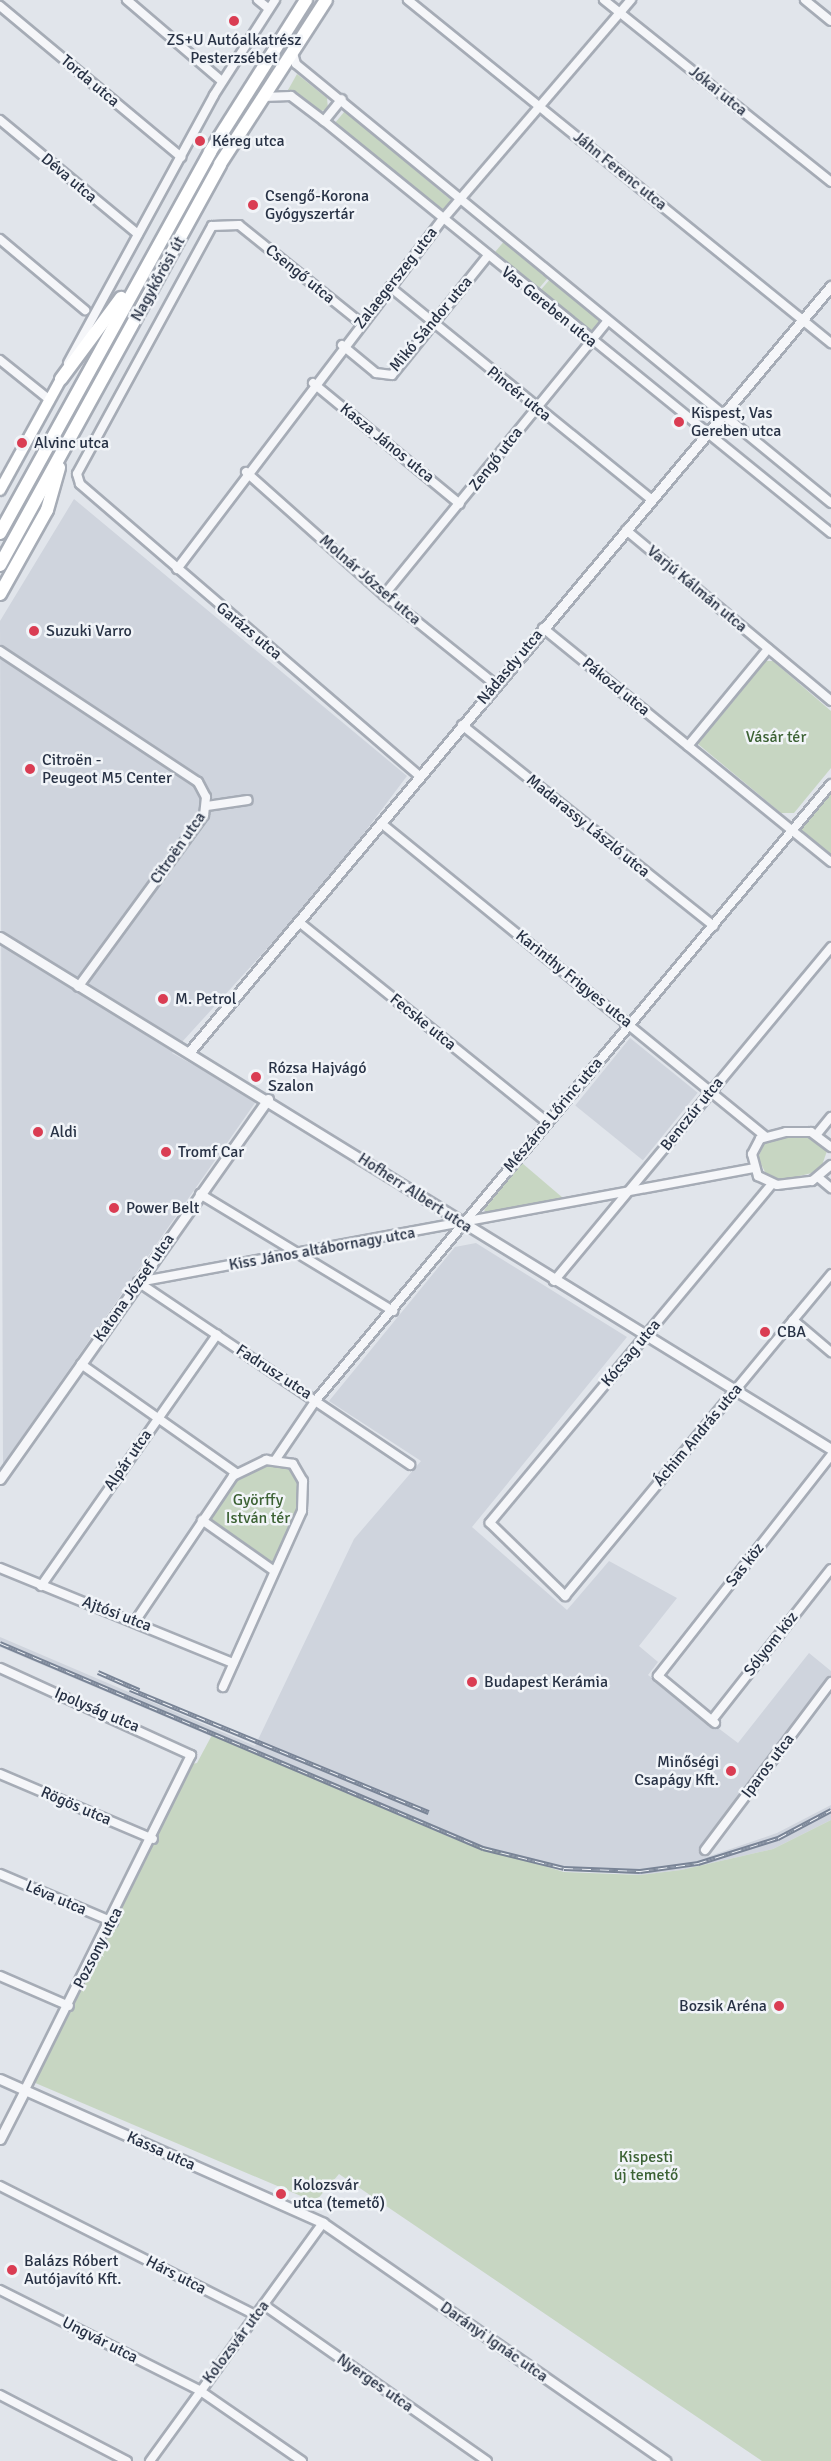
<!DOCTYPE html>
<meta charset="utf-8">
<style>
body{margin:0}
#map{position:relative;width:831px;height:2461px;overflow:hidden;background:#e1e5eb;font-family:Signika,sans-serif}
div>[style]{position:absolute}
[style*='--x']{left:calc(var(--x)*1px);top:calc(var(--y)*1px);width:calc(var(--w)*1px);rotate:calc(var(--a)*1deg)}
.built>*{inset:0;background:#cfd4dd;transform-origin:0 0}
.green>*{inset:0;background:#c7d6c2;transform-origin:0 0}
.roads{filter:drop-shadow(2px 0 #a6acb6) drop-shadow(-2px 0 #a6acb6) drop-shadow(0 2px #a6acb6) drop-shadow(0 -2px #a6acb6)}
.minor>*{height:8px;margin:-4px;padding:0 4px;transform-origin:4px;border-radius:4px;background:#f5f6f9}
.tertiary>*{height:9px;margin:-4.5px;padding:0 4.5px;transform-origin:4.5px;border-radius:4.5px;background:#f5f6f9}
.secondary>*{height:10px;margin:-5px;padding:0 5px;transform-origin:5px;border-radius:5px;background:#fff}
.primary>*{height:12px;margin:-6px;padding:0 6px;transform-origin:6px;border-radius:6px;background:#fff}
.rail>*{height:5px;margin-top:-2.5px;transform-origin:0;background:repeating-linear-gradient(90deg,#f1f4f8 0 9px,#798496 0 18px);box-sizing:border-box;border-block:2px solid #798496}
.dots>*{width:16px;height:16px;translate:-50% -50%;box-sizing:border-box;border:3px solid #f1f4f8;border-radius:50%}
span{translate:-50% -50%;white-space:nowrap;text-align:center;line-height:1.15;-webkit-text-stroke:5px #f1f4f8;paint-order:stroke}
.poi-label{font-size:16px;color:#283245}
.left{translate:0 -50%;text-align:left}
.right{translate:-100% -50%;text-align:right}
.street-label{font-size:16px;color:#283245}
.park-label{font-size:16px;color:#3c6234}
</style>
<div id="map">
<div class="built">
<div style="clip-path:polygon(74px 499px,407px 776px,325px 885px,172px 1053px,257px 1100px,3px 1464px,0 621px)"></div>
<div style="left:630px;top:1038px;width:87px;height:87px;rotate:39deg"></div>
<div style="clip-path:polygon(476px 1243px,627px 1337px,472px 1527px,567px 1610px,609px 1561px,677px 1598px,639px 1646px,658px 1662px,648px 1675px,738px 1743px,809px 1653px,831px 1671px,831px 1693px,707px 1857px,777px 1833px,831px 1805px,831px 1820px,773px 1849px,681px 1870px,640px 1875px,536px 1866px,452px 1838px,0 1647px,0 1637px,255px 1746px,354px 1539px,421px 1461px,329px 1401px,455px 1247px)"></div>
</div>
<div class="green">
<div style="clip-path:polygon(297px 74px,327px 98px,328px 109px,318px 112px,288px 90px)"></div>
<div style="left:345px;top:111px;width:141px;height:18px;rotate:40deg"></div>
<div style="left:506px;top:239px;width:57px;height:23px;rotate:40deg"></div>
<div style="left:552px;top:277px;width:65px;height:23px;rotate:41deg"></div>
<div style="clip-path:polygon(766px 661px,773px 661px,831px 711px,831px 768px,794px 813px,781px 813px,698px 744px)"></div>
<div style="clip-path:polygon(830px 794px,831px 795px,831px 855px,799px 829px)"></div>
<div style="clip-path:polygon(808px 1134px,827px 1151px,820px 1171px,779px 1181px,767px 1176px,758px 1158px,765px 1142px)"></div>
<div style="clip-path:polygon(522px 1163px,563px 1198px,488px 1214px,484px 1210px)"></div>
<div style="clip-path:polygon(265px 1460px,297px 1467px,304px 1496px,273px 1570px,202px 1520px,233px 1476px)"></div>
<div style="clip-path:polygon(212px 1735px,452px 1838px,564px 1872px,640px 1875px,681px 1870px,773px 1849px,831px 1820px,831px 2461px,762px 2461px,339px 2174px,315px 2202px,33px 2082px,188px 1765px,197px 1763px)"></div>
</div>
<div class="roads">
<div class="minor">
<div style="--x:127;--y:0;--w:125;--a:40.5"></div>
<div style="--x:258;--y:0;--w:14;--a:39"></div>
<div style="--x:408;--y:0;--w:545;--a:39.04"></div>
<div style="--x:604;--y:0;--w:291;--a:38.7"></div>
<div style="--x:805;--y:0;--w:33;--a:39"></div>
<div style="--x:0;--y:6;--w:236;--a:39.8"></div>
<div style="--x:293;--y:53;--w:11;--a:75"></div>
<div style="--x:296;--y:64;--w:692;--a:39.37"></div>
<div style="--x:263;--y:97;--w:28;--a:-2"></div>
<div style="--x:291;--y:96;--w:41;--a:37.1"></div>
<div style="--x:324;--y:121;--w:653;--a:39.1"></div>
<div style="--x:0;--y:120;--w:179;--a:39.6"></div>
<div style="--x:324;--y:121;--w:28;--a:-51"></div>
<div style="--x:0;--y:239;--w:111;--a:39.9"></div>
<div style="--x:390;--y:287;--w:336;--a:39.1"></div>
<div style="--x:361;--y:323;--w:156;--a:-141.2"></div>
<div style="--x:239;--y:225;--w:27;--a:178"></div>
<div style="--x:212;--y:226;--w:282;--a:118.6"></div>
<div style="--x:77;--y:474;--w:10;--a:73"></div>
<div style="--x:80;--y:484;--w:447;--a:40.7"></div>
<div style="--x:342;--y:345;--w:44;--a:39.5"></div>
<div style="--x:376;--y:373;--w:16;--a:7"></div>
<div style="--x:392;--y:375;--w:151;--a:-51.2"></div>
<div style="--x:0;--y:360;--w:64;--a:38.7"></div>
<div style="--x:68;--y:363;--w:305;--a:-61.4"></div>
<div style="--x:214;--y:95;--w:113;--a:-57.3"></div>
<div style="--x:313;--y:383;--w:190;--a:39.5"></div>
<div style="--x:246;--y:472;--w:185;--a:41.7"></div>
<div style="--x:384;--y:595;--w:144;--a:38.8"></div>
<div style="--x:626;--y:530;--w:267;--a:39.8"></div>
<div style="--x:177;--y:569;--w:440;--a:-52.8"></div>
<div style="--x:443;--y:219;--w:289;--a:-49.4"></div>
<div style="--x:384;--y:595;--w:353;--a:-50.8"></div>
<div style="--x:543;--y:628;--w:371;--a:39.1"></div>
<div style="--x:0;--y:651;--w:237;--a:33.5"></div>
<div style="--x:198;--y:782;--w:17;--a:62"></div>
<div style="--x:206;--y:797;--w:18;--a:96"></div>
<div style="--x:204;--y:815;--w:213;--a:126.2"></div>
<div style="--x:462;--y:725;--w:322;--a:38.6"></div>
<div style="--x:688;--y:746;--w:126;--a:-50.5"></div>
<div style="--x:207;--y:806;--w:41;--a:-8.3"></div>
<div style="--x:381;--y:823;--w:495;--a:39.2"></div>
<div style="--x:299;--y:922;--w:319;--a:38.9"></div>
<div style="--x:817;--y:1134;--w:22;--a:-51"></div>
<div style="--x:831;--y:1147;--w:25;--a:-143"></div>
<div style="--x:811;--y:1132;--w:25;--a:180"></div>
<div style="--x:786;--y:1132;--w:27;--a:165"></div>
<div style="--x:760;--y:1139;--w:17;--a:118"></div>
<div style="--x:752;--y:1154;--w:23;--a:75"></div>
<div style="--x:758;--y:1176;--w:21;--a:25"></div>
<div style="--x:777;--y:1185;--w:35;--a:-7"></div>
<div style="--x:812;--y:1181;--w:25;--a:-40"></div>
<div style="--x:819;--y:1178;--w:16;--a:40"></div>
<div style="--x:772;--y:1184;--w:441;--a:129.8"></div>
<div style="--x:490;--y:1523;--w:105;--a:44.2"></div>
<div style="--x:565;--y:1596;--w:418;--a:-50.4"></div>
<div style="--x:200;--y:1194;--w:226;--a:31.2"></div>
<div style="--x:554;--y:1281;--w:434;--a:-50.3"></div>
<div style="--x:138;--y:1282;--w:626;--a:-10.48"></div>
<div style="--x:138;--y:1282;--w:328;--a:33.9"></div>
<div style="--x:793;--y:1320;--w:50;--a:40.1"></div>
<div style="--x:81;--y:1364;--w:189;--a:35.1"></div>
<div style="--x:276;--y:1459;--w:71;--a:-55.9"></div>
<div style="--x:316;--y:1400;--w:803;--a:-50.1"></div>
<div style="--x:202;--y:1520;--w:87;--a:35.2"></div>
<div style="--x:0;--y:1568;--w:252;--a:22.2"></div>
<div style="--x:41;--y:1586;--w:307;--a:-55"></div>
<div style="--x:136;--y:1620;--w:174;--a:-56"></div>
<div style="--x:233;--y:1476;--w:37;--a:-26"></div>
<div style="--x:266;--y:1460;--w:27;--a:8"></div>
<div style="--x:293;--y:1464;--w:20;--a:60"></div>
<div style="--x:303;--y:1481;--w:30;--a:92"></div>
<div style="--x:302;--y:1511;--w:193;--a:114.2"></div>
<div style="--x:0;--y:1668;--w:210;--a:24.5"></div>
<div style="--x:191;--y:1755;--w:374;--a:116.4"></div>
<div style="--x:712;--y:1720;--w:192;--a:-51.8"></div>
<div style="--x:715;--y:1723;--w:74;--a:-140.5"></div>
<div style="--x:658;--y:1676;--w:281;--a:-51.9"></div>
<div style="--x:0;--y:1774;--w:166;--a:23"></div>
<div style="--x:705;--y:1850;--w:210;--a:-53.1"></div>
<div style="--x:0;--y:1874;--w:123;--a:23"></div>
<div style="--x:0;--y:1976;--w:75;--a:23.5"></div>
<div style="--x:0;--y:2186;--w:286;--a:26.8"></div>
<div style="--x:0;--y:2290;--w:223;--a:26.7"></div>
<div style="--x:199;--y:2390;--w:125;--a:34.6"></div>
<div style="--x:264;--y:2305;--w:272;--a:35"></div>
<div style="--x:0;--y:2395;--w:143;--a:27.5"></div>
<div style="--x:150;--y:2461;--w:294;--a:-54"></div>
</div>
<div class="tertiary">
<div style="--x:0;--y:937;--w:976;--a:31.64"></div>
<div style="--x:191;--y:1050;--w:997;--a:-50.05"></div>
<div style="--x:0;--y:1479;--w:465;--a:-54.8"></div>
<div style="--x:0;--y:2079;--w:354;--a:24"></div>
<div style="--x:323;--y:2223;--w:417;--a:34.8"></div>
<div style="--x:0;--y:2139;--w:55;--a:-63"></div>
</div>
<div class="secondary">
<div style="--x:0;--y:490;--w:127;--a:-61.2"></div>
</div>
<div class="primary">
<div style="--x:61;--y:379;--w:101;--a:-53.5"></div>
<div style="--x:0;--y:533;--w:435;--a:-61.1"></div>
<div style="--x:210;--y:152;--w:180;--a:-57.7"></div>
<div style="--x:0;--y:565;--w:457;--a:-61.2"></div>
<div style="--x:220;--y:164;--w:195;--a:-57.1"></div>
<div style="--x:0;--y:594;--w:96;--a:-60.8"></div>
<div style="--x:47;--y:510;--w:44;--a:-74.1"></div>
</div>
</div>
<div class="rail">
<div style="--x:0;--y:1643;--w:525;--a:23"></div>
<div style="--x:483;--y:1848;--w:83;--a:13.9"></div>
<div style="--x:564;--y:1868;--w:76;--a:2.3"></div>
<div style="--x:640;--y:1871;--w:59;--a:-7.9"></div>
<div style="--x:698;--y:1863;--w:84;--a:-17.4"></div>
<div style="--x:778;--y:1838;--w:60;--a:-27.8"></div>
<div style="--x:98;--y:1672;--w:45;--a:23.7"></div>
<div style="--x:130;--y:1689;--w:323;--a:22.4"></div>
</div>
<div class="dots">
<div style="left:234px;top:21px;background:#da3d53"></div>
<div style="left:200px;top:141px;background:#da3d53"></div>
<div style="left:253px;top:205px;background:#da3d53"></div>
<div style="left:679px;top:422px;background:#da3d53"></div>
<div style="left:22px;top:443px;background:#da3d53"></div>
<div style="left:34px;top:631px;background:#da3d53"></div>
<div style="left:30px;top:769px;background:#da3d53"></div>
<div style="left:163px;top:999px;background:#da3d53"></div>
<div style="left:256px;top:1077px;background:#da3d53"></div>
<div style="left:38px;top:1132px;background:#da3d53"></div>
<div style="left:166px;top:1152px;background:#da3d53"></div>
<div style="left:114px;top:1208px;background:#da3d53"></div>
<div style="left:765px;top:1332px;background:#da3d53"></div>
<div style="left:472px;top:1682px;background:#da3d53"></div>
<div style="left:731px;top:1771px;background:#da3d53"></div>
<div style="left:779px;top:2006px;background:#da3d53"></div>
<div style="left:281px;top:2194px;background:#da3d53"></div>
<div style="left:12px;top:2270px;background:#da3d53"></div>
</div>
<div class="poi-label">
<span style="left:234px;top:49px">ZS+U Autóalkatrész<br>Pesterzsébet</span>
<span class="left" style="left:212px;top:141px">Kéreg utca</span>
<span class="left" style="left:265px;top:205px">Csengő-Korona<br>Gyógyszertár</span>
<span class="left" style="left:691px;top:422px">Kispest, Vas<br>Gereben utca</span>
<span class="left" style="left:34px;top:443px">Alvinc utca</span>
<span class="left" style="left:46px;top:631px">Suzuki Varro</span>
<span class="left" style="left:42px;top:769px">Citroën -<br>Peugeot M5 Center</span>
<span class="left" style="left:175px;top:999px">M. Petrol</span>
<span class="left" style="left:268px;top:1077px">Rózsa Hajvágó<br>Szalon</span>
<span class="left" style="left:50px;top:1132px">Aldi</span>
<span class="left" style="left:178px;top:1152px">Tromf Car</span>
<span class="left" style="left:126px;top:1208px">Power Belt</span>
<span class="left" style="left:777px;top:1332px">CBA</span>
<span class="left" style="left:484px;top:1682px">Budapest Kerámia</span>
<span class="right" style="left:719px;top:1771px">Minőségi<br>Csapágy Kft.</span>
<span class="right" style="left:767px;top:2006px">Bozsik Aréna</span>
<span class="left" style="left:293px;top:2194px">Kolozsvár<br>utca (temető)</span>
<span class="left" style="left:24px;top:2270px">Balázs Róbert<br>Autójavító Kft.</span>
</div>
<div class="street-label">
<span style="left:90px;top:81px;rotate:40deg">Torda utca</span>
<span style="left:718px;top:91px;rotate:39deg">Jókai utca</span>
<span style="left:620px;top:171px;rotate:39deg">Jáhn Ferenc utca</span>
<span style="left:69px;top:178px;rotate:40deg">Déva utca</span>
<span style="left:300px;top:274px;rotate:39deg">Csengő utca</span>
<span style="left:396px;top:278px;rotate:-52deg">Zalaegerszeg utca</span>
<span style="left:158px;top:279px;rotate:-61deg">Nagykőrösi út</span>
<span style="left:549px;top:307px;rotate:39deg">Vas Gereben utca</span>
<span style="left:431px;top:324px;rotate:-50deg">Mikó Sándor utca</span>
<span style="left:519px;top:394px;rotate:39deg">Pincér utca</span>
<span style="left:387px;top:443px;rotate:39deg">Kasza János utca</span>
<span style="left:496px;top:459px;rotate:-52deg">Zengő utca</span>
<span style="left:370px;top:580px;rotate:41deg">Molnár József utca</span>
<span style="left:697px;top:589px;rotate:40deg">Varjú Kálmán utca</span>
<span style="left:249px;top:631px;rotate:40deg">Garázs utca</span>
<span style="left:510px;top:667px;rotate:-50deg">Nádasdy utca</span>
<span style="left:616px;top:687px;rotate:39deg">Pákozd utca</span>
<span style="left:588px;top:826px;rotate:39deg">Madarassy László utca</span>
<span style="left:178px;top:848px;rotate:-55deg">Citroën utca</span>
<span style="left:574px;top:979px;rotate:39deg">Karinthy Frigyes utca</span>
<span style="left:423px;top:1022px;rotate:39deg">Fecske utca</span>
<span style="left:692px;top:1114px;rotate:-51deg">Benczúr utca</span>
<span style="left:553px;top:1115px;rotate:-50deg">Mészáros Lőrinc utca</span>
<span style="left:415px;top:1193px;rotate:33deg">Hofherr Albert utca</span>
<span style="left:322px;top:1249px;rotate:-10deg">Kiss János altábornagy utca</span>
<span style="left:134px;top:1288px;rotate:-55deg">Katona József utca</span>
<span style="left:631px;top:1353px;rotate:-50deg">Kócsag utca</span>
<span style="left:274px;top:1372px;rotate:33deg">Fadrusz utca</span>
<span style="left:698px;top:1435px;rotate:-50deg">Áchim András utca</span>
<span style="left:128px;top:1460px;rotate:-55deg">Alpár utca</span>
<span style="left:745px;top:1565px;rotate:-52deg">Sas köz</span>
<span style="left:117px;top:1614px;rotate:21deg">Ajtósi utca</span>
<span style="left:771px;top:1644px;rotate:-52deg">Sólyom köz</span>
<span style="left:97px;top:1710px;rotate:23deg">Ipolyság utca</span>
<span style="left:768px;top:1766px;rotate:-53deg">Iparos utca</span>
<span style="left:76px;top:1806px;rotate:23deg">Rögös utca</span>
<span style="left:56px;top:1898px;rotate:23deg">Léva utca</span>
<span style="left:98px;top:1948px;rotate:-63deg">Pozsony utca</span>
<span style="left:161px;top:2151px;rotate:24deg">Kassa utca</span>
<span style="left:176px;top:2275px;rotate:27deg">Hárs utca</span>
<span style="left:100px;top:2340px;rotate:27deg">Ungvár utca</span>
<span style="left:236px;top:2342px;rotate:-53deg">Kolozsvár utca</span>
<span style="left:494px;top:2342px;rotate:35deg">Darányi Ignác utca</span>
<span style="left:375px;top:2383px;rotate:35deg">Nyerges utca</span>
</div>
<div class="park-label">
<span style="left:776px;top:737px">Vásár tér</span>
<span style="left:258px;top:1509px">Györffy<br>István tér</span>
<span style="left:646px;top:2166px">Kispesti<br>új temető</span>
</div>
</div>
